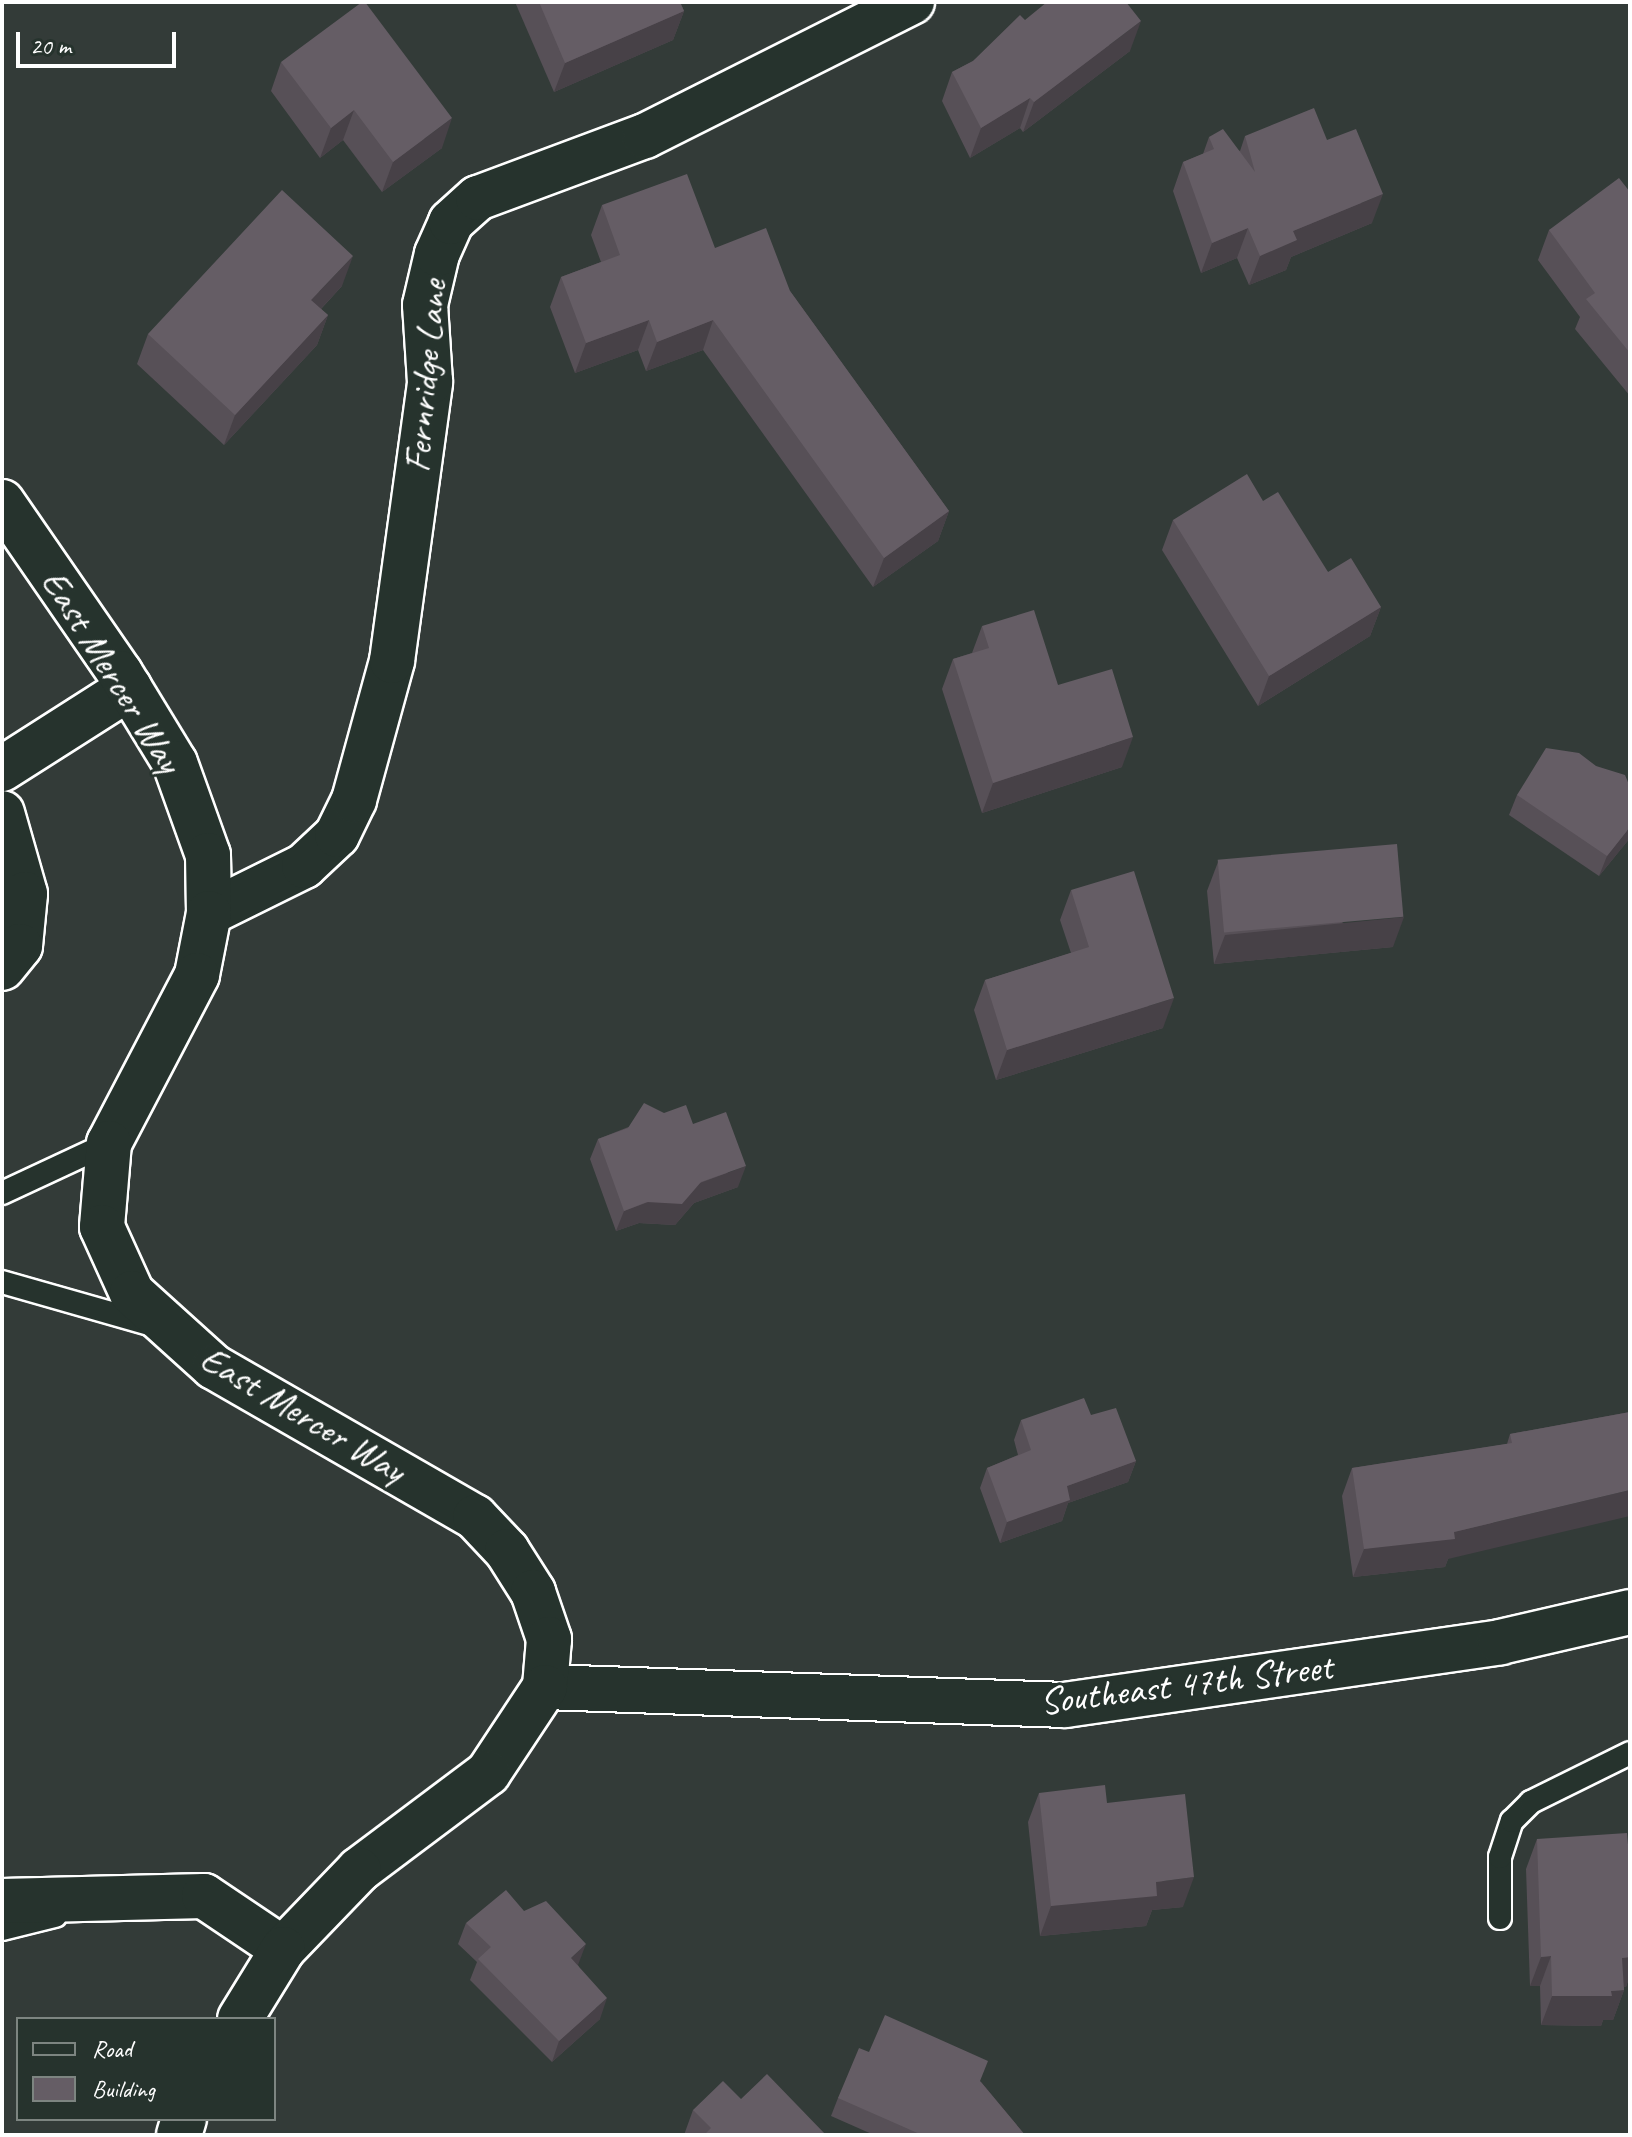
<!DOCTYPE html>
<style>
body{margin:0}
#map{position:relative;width:1632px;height:2137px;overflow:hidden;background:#333b38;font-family:Caveat,sans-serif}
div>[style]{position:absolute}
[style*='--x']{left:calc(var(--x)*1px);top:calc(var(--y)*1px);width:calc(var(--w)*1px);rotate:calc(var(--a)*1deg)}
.roads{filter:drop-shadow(2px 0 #fff) drop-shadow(-2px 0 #fff) drop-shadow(0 2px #fff) drop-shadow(0 -2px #fff)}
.service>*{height:22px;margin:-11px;padding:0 11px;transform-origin:11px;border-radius:11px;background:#26332d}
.minor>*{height:44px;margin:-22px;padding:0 22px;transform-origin:22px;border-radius:22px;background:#26332d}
.tertiary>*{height:44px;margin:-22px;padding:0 22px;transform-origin:22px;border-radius:22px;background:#26332d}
.wall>*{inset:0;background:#575057}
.shaded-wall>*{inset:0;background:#474147}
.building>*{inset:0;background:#655d65;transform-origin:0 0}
span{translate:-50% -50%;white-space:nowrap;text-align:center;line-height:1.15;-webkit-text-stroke:6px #26332d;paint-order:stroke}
.street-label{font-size:38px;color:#fff}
.frame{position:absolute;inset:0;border:4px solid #fff;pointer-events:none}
.legend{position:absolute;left:16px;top:2017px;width:260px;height:104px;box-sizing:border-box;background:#26332d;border:2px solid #7d8581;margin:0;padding:10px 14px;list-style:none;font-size:24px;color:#fff}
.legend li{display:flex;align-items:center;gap:16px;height:40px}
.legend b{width:40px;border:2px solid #7d8581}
.scale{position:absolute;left:16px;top:32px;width:160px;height:36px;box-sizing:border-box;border:4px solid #fff;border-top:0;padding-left:10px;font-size:24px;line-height:28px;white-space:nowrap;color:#fff;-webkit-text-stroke:6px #26332d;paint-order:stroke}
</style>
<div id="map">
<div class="roads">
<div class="service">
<div style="--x:2;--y:1193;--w:118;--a:-25"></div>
<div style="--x:2;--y:1282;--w:160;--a:15.9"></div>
<div style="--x:1500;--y:1918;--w:61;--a:-90"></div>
<div style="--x:1500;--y:1857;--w:38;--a:-72"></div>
<div style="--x:1512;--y:1821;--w:27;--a:-45"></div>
<div style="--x:1531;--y:1802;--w:110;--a:-26.3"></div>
<div style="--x:2;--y:1929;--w:55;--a:-13.8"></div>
</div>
<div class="minor">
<div style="--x:2;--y:769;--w:151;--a:-32.5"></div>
<div style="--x:2;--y:813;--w:84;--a:74.1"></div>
<div style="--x:25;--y:894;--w:52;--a:95.5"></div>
<div style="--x:20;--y:946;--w:28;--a:129"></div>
<div style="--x:209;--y:913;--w:106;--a:-26.3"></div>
<div style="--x:304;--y:866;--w:45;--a:-43.2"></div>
<div style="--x:337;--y:835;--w:39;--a:-64"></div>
<div style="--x:354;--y:800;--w:144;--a:-74.7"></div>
<div style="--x:392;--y:661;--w:282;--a:-82.2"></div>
<div style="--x:430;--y:382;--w:77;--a:-93.7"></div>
<div style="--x:425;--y:305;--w:52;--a:-76.8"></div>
<div style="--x:437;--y:254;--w:35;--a:-66"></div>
<div style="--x:451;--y:222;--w:36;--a:-42"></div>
<div style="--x:478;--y:198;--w:178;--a:-20.4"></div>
<div style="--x:645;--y:136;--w:299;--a:-26.7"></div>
<div style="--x:545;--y:1687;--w:520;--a:1.98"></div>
<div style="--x:1065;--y:1705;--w:440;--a:-8.2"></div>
<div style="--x:1500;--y:1642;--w:133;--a:-13"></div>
<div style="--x:2;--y:1901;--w:202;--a:-1.4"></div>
<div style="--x:204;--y:1896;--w:95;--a:33.9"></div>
</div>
<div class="tertiary">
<div style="--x:2;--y:502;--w:208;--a:55.4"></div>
<div style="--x:120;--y:673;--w:105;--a:58.6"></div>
<div style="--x:175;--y:763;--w:98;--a:70.3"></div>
<div style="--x:208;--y:855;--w:58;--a:89"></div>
<div style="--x:209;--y:913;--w:63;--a:101"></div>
<div style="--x:197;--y:975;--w:190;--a:117.6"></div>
<div style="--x:109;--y:1143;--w:84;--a:94.8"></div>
<div style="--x:102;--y:1227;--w:72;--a:65.6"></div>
<div style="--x:132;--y:1293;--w:110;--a:42.1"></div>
<div style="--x:214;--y:1367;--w:301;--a:29.9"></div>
<div style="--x:475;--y:1517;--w:47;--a:46.7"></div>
<div style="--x:507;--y:1551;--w:49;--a:57.6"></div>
<div style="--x:533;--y:1592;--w:50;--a:71.2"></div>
<div style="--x:549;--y:1639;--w:48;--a:94.8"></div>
<div style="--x:545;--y:1687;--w:103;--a:123.5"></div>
<div style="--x:488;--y:1773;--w:161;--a:143.1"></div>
<div style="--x:359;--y:1870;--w:110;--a:133.9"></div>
<div style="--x:283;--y:1949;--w:82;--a:121.6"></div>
<div style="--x:179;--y:2135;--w:17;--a:-73"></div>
</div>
</div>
<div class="wall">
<div style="clip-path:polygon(515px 2px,680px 2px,684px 11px,673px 40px,554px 92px)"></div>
<div style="clip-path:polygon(1025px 20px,1130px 51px,1023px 132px,1020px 128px,970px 158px,942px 101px,952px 72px,973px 61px)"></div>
<div style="clip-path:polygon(281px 62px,442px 148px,382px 192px,343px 140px,320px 158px,271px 91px)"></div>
<div style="clip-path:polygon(1245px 136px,1327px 140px,1372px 223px,1291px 257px,1286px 270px,1249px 285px,1237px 258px,1201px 273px,1173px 191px,1183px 162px,1203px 154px,1209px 137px,1240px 151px)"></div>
<div style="clip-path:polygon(1630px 192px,1630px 396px,1575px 329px,1580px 317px,1538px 260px,1549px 230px)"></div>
<div style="clip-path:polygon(602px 205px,715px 248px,790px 291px,949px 511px,938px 541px,873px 587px,703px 350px,646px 371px,638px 350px,575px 373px,550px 307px,561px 277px,601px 262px,591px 235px)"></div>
<div style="clip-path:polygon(342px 286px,321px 309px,328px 315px,317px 345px,224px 445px,137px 364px,148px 334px)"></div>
<div style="clip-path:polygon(1263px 501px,1328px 572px,1381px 607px,1370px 636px,1258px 706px,1162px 550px,1173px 520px)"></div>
<div style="clip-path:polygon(982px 626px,1058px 685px,1122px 767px,982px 813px,942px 689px,953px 659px,972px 653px)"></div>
<div style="clip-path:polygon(1596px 766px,1630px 838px,1599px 876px,1509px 815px,1517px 795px)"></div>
<div style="clip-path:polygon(1218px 862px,1393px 947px,1214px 964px,1207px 891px)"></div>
<div style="clip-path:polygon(1071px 890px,1163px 1028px,996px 1080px,974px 1010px,985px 980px,1071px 953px,1060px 920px)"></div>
<div style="clip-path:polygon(664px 1113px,693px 1124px,738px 1187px,694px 1203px,675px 1225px,639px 1223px,616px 1231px,590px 1159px,598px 1139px)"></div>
<div style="clip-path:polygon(1630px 1412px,1448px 1559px,1445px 1567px,1353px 1577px,1342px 1496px,1352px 1468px,1507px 1444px,1510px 1434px)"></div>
<div style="clip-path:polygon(1091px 1415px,1136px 1461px,1128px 1482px,1068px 1503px,1062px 1521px,1000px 1543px,980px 1488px,987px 1468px,1018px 1455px,1014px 1440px,1021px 1420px)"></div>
<div style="clip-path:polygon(1039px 1793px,1107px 1803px,1183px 1907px,1152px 1910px,1146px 1926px,1040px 1936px,1028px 1822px)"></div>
<div style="clip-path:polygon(1537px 1839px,1630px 1868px,1630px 1975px,1626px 1987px,1624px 1987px,1624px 1990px,1613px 2020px,1603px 2020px,1601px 2026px,1541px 2025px,1540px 1986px,1530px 1986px,1526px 1869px)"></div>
<div style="clip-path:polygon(466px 1923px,578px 1965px,600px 2019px,552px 2062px,470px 1980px,477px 1962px,458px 1944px)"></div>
<div style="clip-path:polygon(869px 2052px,981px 2082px,1025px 2135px,874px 2135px,831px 2116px,838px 2098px)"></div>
<div style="clip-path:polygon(741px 2099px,826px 2135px,684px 2135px,693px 2110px)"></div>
</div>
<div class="shaded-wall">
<div style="clip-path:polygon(684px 11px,673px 40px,554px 92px,565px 63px)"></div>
<div style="clip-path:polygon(1141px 21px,1130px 51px,1023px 132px,1034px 102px)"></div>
<div style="clip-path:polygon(1030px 98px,1020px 128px,970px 158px,981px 128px)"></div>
<div style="clip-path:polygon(354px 110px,343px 140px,320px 158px,331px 128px)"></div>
<div style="clip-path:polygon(452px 118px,442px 148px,382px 192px,393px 162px)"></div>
<div style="clip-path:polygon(1383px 194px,1372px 223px,1291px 257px,1286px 270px,1249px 285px,1260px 256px,1293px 231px)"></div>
<div style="clip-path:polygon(1248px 228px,1237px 258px,1201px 273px,1212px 243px)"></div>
<div style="clip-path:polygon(353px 256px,342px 286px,301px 330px,311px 300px)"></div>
<div style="clip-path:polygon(328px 315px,317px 345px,224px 445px,235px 415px)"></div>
<div style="clip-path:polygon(649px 320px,638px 350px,575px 373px,586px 343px)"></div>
<div style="clip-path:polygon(713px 320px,703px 350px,646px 371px,657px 342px)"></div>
<div style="clip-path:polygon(949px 511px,938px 541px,873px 587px,884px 558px)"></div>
<div style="clip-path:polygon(1381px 607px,1370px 636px,1258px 706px,1269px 676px)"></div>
<div style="clip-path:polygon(1133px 737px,1122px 767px,982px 813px,993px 783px)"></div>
<div style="clip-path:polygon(1630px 827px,1630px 838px,1599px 876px,1607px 856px)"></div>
<div style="clip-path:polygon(1404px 917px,1393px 947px,1214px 964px,1225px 935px)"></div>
<div style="clip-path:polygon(1174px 998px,1163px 1028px,996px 1080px,1007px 1050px)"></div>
<div style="clip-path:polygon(746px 1166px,738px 1187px,694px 1203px,675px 1225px,639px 1223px,616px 1231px,624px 1211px)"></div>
<div style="clip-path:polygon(1136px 1461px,1128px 1482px,1068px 1503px,1062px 1521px,1000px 1543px,1007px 1522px,1067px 1486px)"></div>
<div style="clip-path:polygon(1630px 1490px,1630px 1516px,1448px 1559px,1445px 1567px,1353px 1577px,1364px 1549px,1454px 1532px)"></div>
<div style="clip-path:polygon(1194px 1877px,1183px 1907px,1152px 1910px,1146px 1926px,1040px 1936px,1051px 1906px,1156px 1882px)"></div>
<div style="clip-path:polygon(586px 1944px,578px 1965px,563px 1978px,571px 1958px)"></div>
<div style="clip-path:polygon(1551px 1956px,1540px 1986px,1530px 1986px,1541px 1957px)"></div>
<div style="clip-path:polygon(1630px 1957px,1630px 1975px,1626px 1987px,1611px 1987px,1622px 1958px)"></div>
<div style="clip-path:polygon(1624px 1990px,1613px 2020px,1603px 2020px,1601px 2026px,1541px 2025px,1552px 1996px)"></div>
<div style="clip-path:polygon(607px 1998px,600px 2019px,552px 2062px,559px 2041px)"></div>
</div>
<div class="building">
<div style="clip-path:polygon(362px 2px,365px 2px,452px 118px,393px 162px,354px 110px,331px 128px,281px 62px)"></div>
<div style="clip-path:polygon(539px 2px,680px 2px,684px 11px,565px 63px)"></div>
<div style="clip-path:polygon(1047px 2px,1126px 2px,1141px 21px,1034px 102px,1030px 98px,981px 128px,952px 72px,973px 61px,1020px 15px,1025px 20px)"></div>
<div style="clip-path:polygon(1314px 108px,1327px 140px,1356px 129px,1383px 194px,1293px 231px,1297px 240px,1260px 256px,1248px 228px,1212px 243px,1183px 162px,1214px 149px,1209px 137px,1223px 129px,1255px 172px,1245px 136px)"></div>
<div style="clip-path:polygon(687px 174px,715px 248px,766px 228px,790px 291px,949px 511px,884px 558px,713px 320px,657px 342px,649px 320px,586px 343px,561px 277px,620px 255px,602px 205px)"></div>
<div style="clip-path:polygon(1619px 178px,1630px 192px,1630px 353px,1586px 299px,1595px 293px,1549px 230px)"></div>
<div style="clip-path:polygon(282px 190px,353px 256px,311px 300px,328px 315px,235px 415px,148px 334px)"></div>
<div style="clip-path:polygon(1247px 474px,1263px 501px,1278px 492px,1328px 572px,1351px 558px,1381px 607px,1269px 676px,1173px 520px)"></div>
<div style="clip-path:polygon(1034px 610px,1058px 685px,1112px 669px,1133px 737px,993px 783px,953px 659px,989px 648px,982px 626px)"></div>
<div style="clip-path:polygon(1546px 748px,1579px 753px,1596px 766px,1625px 775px,1630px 787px,1630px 827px,1607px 856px,1517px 795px)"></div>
<div style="left:1397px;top:844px;width:73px;height:180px;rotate:85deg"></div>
<div style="clip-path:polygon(1134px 871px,1174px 998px,1007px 1050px,985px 980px,1089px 947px,1071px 890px)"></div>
<div style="clip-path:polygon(644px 1103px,664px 1113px,686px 1105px,693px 1124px,726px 1112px,746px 1166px,701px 1182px,682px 1204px,647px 1202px,624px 1211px,598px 1139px,628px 1128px)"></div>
<div style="clip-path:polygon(1084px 1398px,1091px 1415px,1116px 1408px,1136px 1461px,1067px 1486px,1070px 1500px,1007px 1522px,987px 1468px,1031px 1450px,1021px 1420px)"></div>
<div style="clip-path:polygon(1630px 1412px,1630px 1490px,1454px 1532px,1455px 1539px,1364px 1549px,1352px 1468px,1512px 1443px,1510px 1434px)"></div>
<div style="clip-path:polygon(1105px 1785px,1107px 1803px,1185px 1794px,1194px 1877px,1156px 1882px,1157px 1896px,1051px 1906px,1039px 1793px)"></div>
<div style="clip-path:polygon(1627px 1833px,1630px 1868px,1630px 1957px,1622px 1958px,1624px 1990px,1611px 1991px,1612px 1996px,1552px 1996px,1551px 1956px,1541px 1957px,1537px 1839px)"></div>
<div style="clip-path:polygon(506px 1890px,524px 1911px,546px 1901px,586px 1944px,571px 1958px,607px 1998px,559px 2041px,478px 1959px,491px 1947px,466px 1923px)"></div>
<div style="clip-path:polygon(885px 2015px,988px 2061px,980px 2081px,1025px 2135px,922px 2135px,838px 2098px,859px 2048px,869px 2052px)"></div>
<div style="clip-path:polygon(767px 2074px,826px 2135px,704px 2135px,711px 2128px,693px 2110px,723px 2081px,741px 2099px)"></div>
</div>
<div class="street-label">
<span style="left:425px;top:376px;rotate:-85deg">Fernridge Lane</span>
<span style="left:112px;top:671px;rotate:58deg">East Mercer Way</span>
<span style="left:303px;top:1414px;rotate:31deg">East Mercer Way</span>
<span style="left:1186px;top:1684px;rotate:-7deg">Southeast 47th Street</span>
</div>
<div class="frame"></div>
<ul class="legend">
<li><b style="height:10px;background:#26332d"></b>Road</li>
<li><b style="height:22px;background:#655d65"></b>Building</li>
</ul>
<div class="scale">20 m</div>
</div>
